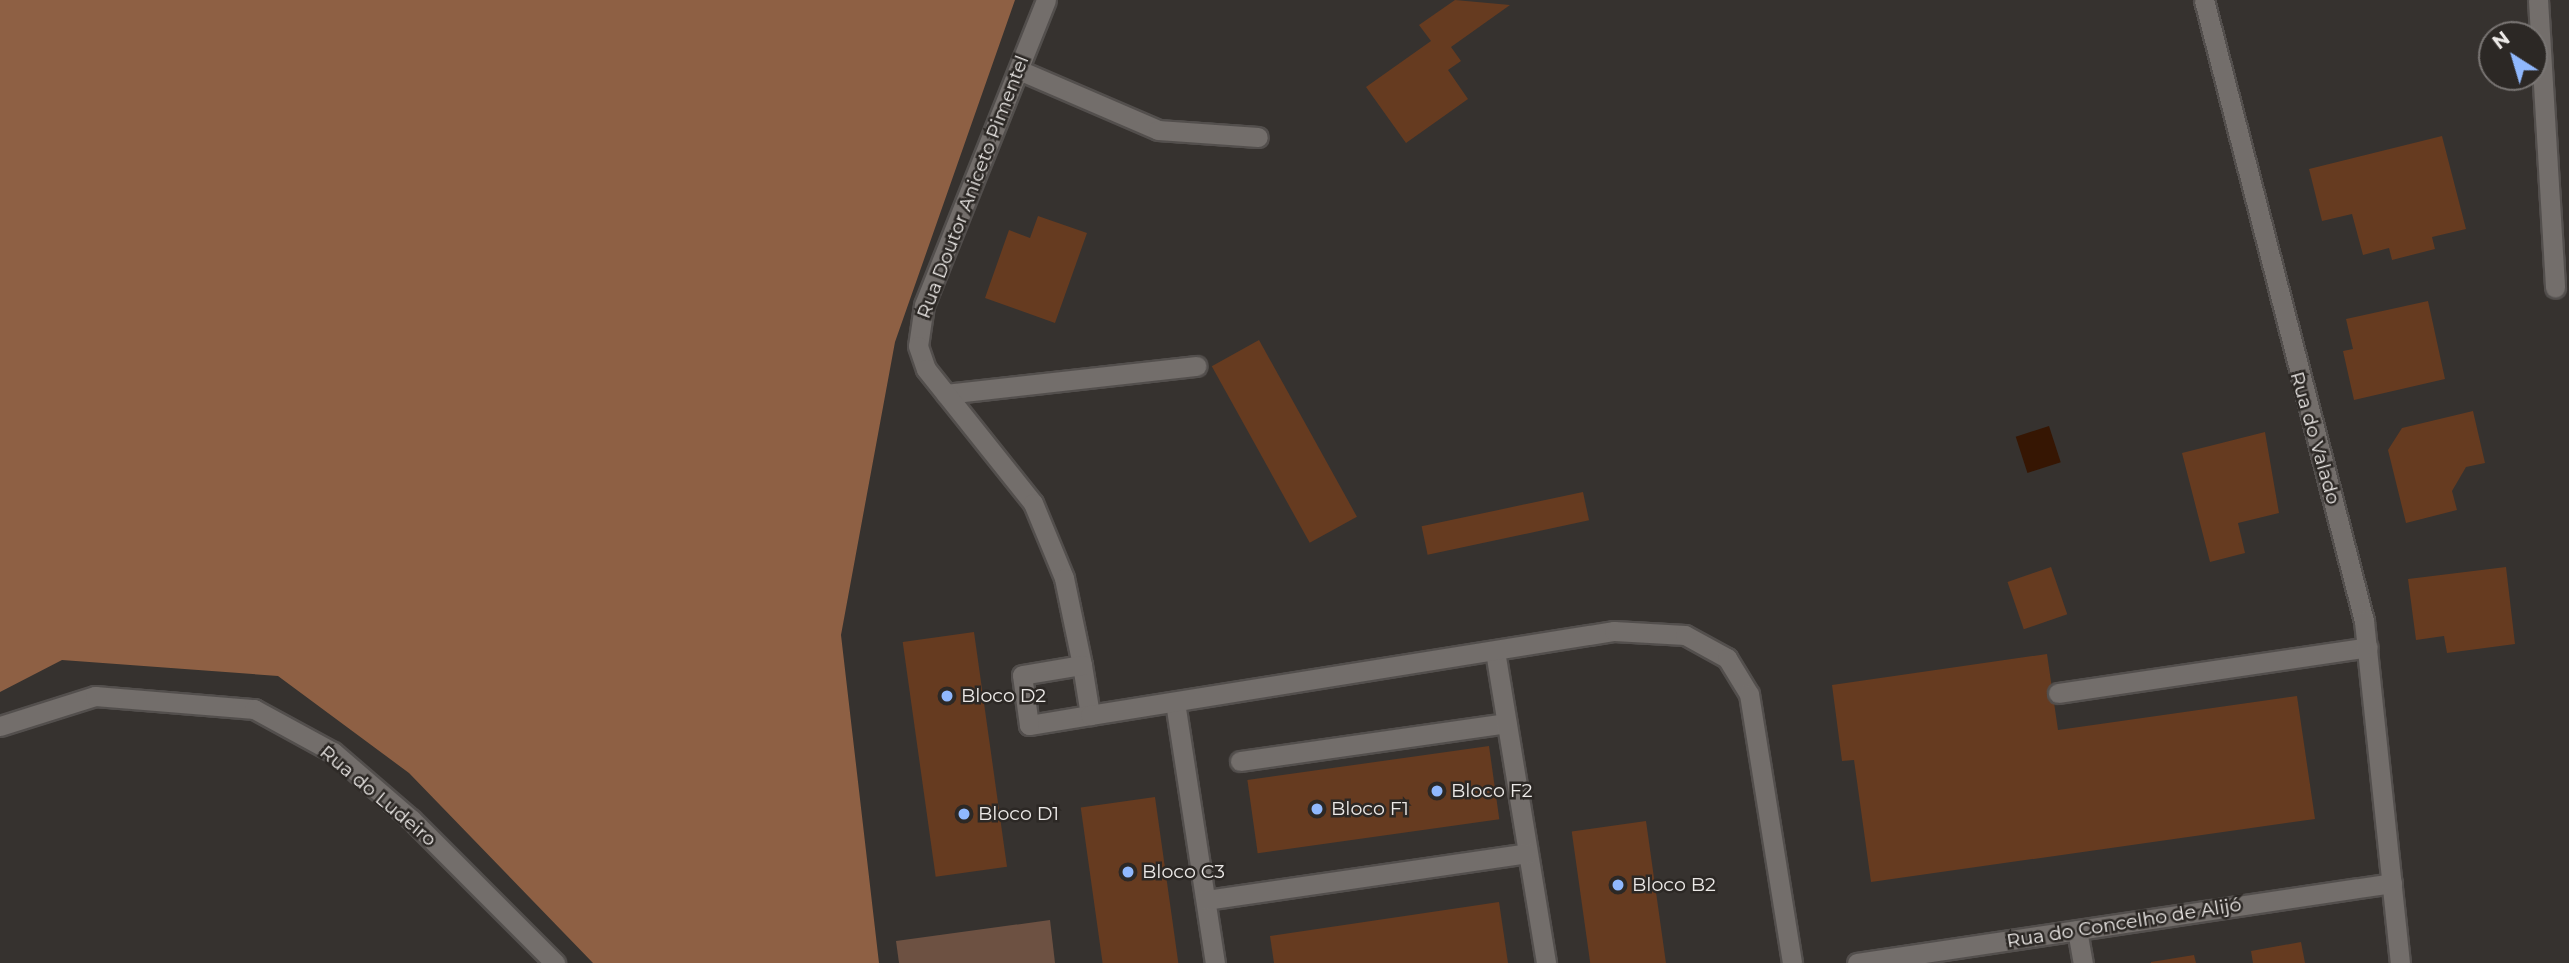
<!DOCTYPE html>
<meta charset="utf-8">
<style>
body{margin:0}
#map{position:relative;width:2569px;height:963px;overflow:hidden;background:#36322f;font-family:Montserrat,sans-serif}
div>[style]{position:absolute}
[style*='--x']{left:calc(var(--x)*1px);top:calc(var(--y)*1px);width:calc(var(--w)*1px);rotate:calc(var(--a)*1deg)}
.green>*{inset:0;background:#6d5142}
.forest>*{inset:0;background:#8e6044}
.water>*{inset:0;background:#361603;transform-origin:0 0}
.building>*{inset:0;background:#663b20;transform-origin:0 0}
.roads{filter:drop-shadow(2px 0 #534f4d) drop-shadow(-2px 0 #534f4d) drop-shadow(0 2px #534f4d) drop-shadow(0 -2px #534f4d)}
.service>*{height:19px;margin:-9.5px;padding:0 9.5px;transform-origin:9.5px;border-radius:9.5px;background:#736e6b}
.pedestrian>*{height:19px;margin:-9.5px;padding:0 9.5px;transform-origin:9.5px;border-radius:9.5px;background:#736e6b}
.minor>*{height:19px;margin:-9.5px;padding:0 9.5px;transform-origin:9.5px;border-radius:9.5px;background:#736e6b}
.tertiary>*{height:19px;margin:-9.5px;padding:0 9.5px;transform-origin:9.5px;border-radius:9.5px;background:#736e6b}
.dots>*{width:19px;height:19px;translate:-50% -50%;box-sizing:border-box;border:4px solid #2c2825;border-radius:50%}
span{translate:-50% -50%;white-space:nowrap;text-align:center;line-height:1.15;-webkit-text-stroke:5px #2c2825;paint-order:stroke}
.street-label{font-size:19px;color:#ece9e7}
.poi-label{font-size:19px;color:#ece9e7}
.left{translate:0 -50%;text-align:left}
.north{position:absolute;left:2478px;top:21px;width:70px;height:70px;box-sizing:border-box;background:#2c2825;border:2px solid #797573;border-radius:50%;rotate:323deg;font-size:19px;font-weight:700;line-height:28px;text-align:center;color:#ece9e7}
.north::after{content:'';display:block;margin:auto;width:24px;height:32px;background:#90b8fd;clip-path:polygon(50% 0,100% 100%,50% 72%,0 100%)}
</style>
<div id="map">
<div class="green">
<div style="clip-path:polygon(1050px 920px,1055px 963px,899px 963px,896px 941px)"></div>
</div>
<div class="forest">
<div style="clip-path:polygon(0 0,1015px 0,895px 342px,841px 635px,879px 963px,593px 963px,409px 773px,278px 676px,62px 660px,0 692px)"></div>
</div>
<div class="water">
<div style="left:2049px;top:426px;width:38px;height:35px;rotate:72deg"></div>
</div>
<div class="building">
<div style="clip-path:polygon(1455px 0,1510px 5px,1451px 47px,1461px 61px,1448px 70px,1468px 99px,1406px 143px,1366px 87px,1431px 41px,1419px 25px)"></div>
<div style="clip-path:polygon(2442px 136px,2466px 229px,2432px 237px,2435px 249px,2392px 260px,2389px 248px,2363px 255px,2352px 214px,2322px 221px,2309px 169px)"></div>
<div style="clip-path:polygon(1038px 216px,1087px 233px,1055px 323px,985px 298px,1009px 230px,1030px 238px)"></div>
<div style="clip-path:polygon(2428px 301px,2445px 379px,2354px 400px,2343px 351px,2353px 349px,2346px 319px)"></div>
<div style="left:1259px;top:340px;width:202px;height:54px;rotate:61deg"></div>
<div style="clip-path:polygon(2473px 411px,2485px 463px,2466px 467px,2452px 491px,2457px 510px,2406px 523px,2388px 450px,2402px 428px)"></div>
<div style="clip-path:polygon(2265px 432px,2279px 513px,2238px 523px,2245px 553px,2210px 562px,2182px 453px)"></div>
<div style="left:1583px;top:492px;width:29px;height:165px;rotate:78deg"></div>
<div style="left:2051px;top:567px;width:50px;height:46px;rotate:71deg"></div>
<div style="clip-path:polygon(2506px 567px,2515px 644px,2447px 653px,2444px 636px,2416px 640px,2408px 579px)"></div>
<div style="left:974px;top:632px;width:237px;height:72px;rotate:82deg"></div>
<div style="clip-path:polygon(2047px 654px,2058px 730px,2297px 696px,2315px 819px,1871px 882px,1854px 760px,1842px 761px,1832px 685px)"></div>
<div style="left:1489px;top:746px;width:74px;height:244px;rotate:82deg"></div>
<div style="left:1155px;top:797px;width:168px;height:75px;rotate:82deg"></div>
<div style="left:1646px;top:821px;width:144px;height:75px;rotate:82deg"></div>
<div style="clip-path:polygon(1499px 902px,1508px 963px,1274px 963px,1270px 936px)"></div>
<div style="clip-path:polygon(2301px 942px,2305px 963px,2253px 963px,2251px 951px)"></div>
<div style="clip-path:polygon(2194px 955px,2196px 963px,2151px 963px,2151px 962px)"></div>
</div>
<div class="roads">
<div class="service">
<div style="--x:2538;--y:0;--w:288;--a:86.6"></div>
<div style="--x:946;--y:394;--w:252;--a:-6.4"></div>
<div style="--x:2058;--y:693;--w:313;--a:-8.4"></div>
<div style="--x:1240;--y:761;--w:269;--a:-8.1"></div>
</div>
<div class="pedestrian">
<div style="--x:2077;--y:930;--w:34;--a:80"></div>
</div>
<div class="minor">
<div style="--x:1046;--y:0;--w:328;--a:111.8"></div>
<div style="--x:924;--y:305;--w:41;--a:98.3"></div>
<div style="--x:918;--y:346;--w:24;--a:71"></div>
<div style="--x:926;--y:369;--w:171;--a:51.4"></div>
<div style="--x:1033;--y:503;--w:81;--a:67.5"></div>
<div style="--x:1064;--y:578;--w:89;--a:78.3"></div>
<div style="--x:1019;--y:70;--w:151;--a:23.3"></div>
<div style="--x:1158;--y:130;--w:100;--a:4"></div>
<div style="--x:1495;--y:651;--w:316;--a:80.7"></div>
<div style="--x:1082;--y:665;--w:51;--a:80.9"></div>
<div style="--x:1090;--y:715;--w:62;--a:170.7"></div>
<div style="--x:1029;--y:725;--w:50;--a:-98"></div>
<div style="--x:1022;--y:675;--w:61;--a:-9.5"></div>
<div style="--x:1175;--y:702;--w:264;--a:81.3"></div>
<div style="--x:1090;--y:715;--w:531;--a:-9.11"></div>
<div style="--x:1614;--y:631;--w:71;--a:3.2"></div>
<div style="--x:1685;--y:635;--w:48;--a:28.7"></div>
<div style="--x:1727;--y:658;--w:42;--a:58.6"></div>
<div style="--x:1749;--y:694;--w:272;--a:80.9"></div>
<div style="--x:0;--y:726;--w:100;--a:-17.5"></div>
<div style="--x:95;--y:696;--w:160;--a:4.7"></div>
<div style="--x:254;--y:709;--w:90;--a:28.6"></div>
<div style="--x:333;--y:752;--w:103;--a:40.7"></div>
<div style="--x:411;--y:819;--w:204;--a:45"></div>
<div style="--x:1206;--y:900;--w:324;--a:-8.3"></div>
<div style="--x:1857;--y:963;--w:541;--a:-8.5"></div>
</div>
<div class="tertiary">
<div style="--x:2204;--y:0;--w:641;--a:75.55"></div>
<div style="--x:2364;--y:621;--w:344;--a:84"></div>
</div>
</div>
<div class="dots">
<div style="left:947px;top:696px;background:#90b8fd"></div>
<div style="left:1437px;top:791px;background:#90b8fd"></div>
<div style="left:1317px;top:809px;background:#90b8fd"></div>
<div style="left:964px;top:814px;background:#90b8fd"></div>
<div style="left:1128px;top:872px;background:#90b8fd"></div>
<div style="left:1618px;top:885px;background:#90b8fd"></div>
</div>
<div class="street-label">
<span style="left:973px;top:187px;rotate:-69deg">Rua Doutor Aniceto Pimentel</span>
<span style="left:2315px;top:438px;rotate:74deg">Rua do Valado</span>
<span style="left:378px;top:796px;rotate:40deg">Rua do Ludeiro</span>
<span style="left:2124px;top:923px;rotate:-9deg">Rua do Concelho de Alijó</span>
</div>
<div class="poi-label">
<span class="left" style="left:961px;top:696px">Bloco D2</span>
<span class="left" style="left:1451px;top:791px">Bloco F2</span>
<span class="left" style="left:1331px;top:809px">Bloco F1</span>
<span class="left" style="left:978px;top:814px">Bloco D1</span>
<span class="left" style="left:1142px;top:872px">Bloco C3</span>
<span class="left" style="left:1632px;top:885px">Bloco B2</span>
</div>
<div class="north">N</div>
</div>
